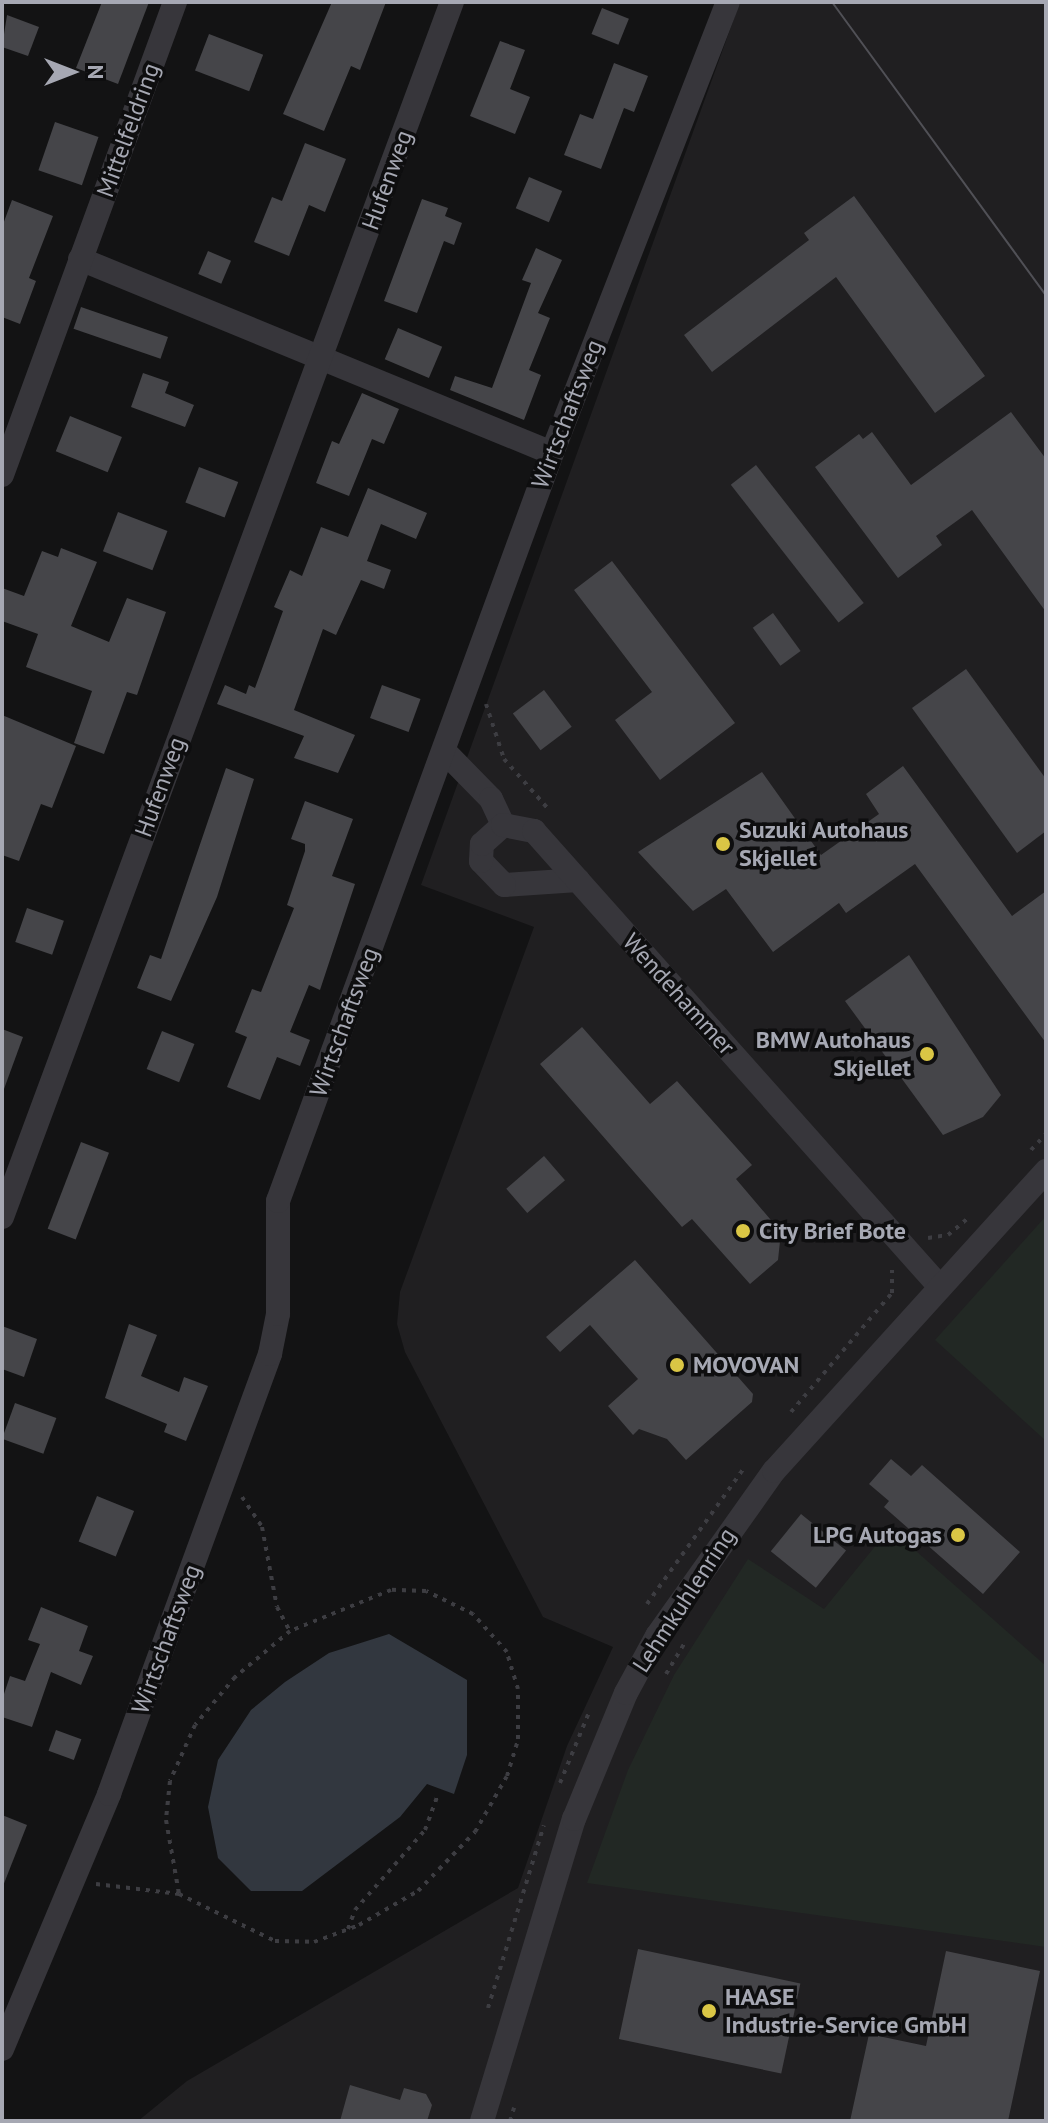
<!DOCTYPE html>
<style>
body{margin:0}
#map{position:relative;width:1048px;height:2123px;overflow:hidden;background:#131314;font-family:"PT Sans",sans-serif}
div>[style]{position:absolute}
[style*='--x']{left:calc(var(--x)*1px);top:calc(var(--y)*1px);width:calc(var(--w)*1px);rotate:calc(var(--a)*1deg)}
.built>*{inset:0;background:#201f21}
.green>*{inset:0;background:#222824}
.water>*{inset:0;background:#32373f}
.building>*{inset:0;background:#454549;transform-origin:0 0}
.path>*{height:4px;margin-top:-2px;transform-origin:0;background:repeating-linear-gradient(90deg,#3d3d42 0 4px,transparent 0 10px)}
.minor>*{height:24px;margin:-12px;padding:0 12px;transform-origin:12px;border-radius:12px;background:#37363b}
.tram>*{height:2px;margin:-1px;padding:0 1px;transform-origin:1px;border-radius:1px;background:#505056}
.dots>*{width:22px;height:22px;translate:-50% -50%;box-sizing:border-box;border:4px solid #0e0e0f;border-radius:50%}
span{translate:-50% -50%;white-space:nowrap;text-align:center;line-height:1.15;-webkit-text-stroke:7px #0e0e0f;paint-order:stroke}
.street-label{font-size:24px;color:#a6a8b3}
.poi-label{font-size:24px;color:#a6a8b3;font-weight:700}
.left{translate:0 -50%;text-align:left}
.right{translate:-100% -50%;text-align:right}
.frame{position:absolute;inset:0;border:4px solid #a6a8b3;pointer-events:none}
.north{position:absolute;left:32px;top:32px;width:80px;height:80px;-webkit-text-stroke:6px #0e0e0f;paint-order:stroke;rotate:90deg;font-size:22px;font-weight:700;line-height:32px;text-align:center;color:#a6a8b3}
.north::after{content:'';display:block;margin:auto;width:28px;height:36px;background:#a6a8b3;clip-path:polygon(50% 0,100% 100%,50% 72%,0 100%)}
</style>
<div id="map">
<div class="built">
<div style="clip-path:polygon(740px 2px,1046px 2px,1046px 2121px,138px 2121px,187px 2081px,518px 1888px,567px 1746px,613px 1647px,543px 1617px,405px 1352px,397px 1324px,400px 1292px,534px 927px,421px 885px)"></div>
</div>
<div class="green">
<div style="clip-path:polygon(1046px 1216px,1046px 1441px,935px 1340px)"></div>
<div style="clip-path:polygon(890px 1528px,1046px 1666px,1046px 1947px,587px 1883px,628px 1770px,674px 1675px,748px 1559px,824px 1609px)"></div>
</div>
<div class="water">
<div style="clip-path:polygon(389px 1634px,467px 1680px,467px 1755px,454px 1794px,427px 1784px,400px 1817px,302px 1891px,251px 1891px,218px 1858px,208px 1807px,218px 1760px,251px 1710px,285px 1682px,329px 1653px)"></div>
</div>
<div class="building">
<div style="clip-path:polygon(102px 2px,149px 2px,118px 84px,76px 68px)"></div>
<div style="clip-path:polygon(332px 2px,386px 2px,360px 70px,351px 66px,324px 131px,283px 114px)"></div>
<div style="left:602px;top:8px;width:29px;height:28px;rotate:22deg"></div>
<div style="clip-path:polygon(7px 15px,39px 27px,28px 56px,2px 47px)"></div>
<div style="left:209px;top:34px;width:58px;height:39px;rotate:21deg"></div>
<div style="clip-path:polygon(500px 41px,525px 50px,510px 89px,530px 97px,515px 134px,470px 116px)"></div>
<div style="clip-path:polygon(614px 63px,648px 76px,634px 112px,624px 108px,601px 169px,564px 155px,580px 114px,593px 119px)"></div>
<div style="left:55px;top:122px;width:46px;height:51px;rotate:19deg"></div>
<div style="clip-path:polygon(305px 143px,346px 159px,325px 212px,309px 205px,289px 256px,254px 242px,272px 197px,282px 201px)"></div>
<div style="left:529px;top:177px;width:36px;height:34px;rotate:23deg"></div>
<div style="clip-path:polygon(854px 196px,985px 376px,935px 413px,836px 277px,712px 372px,684px 335px,809px 240px,804px 233px)"></div>
<div style="clip-path:polygon(422px 199px,448px 208px,445px 216px,462px 223px,454px 245px,444px 241px,417px 313px,384px 301px)"></div>
<div style="clip-path:polygon(12px 200px,53px 216px,29px 278px,36px 281px,20px 324px,2px 317px,2px 227px)"></div>
<div style="clip-path:polygon(536px 248px,562px 260px,538px 313px,550px 318px,529px 370px,541px 375px,524px 420px,450px 390px,455px 376px,492px 388px,531px 283px,522px 280px)"></div>
<div style="left:208px;top:251px;width:25px;height:25px;rotate:23deg"></div>
<div style="left:81px;top:307px;width:92px;height:23px;rotate:19deg"></div>
<div style="left:398px;top:328px;width:48px;height:34px;rotate:23deg"></div>
<div style="clip-path:polygon(143px 373px,169px 382px,165px 393px,194px 405px,185px 427px,131px 407px)"></div>
<div style="clip-path:polygon(362px 393px,399px 409px,384px 444px,372px 439px,349px 496px,316px 483px,332px 441px,339px 444px)"></div>
<div style="clip-path:polygon(1011px 412px,1046px 459px,1046px 612px,972px 510px,936px 536px,942px 545px,898px 578px,815px 467px,859px 434px,863px 439px,872px 432px,911px 485px)"></div>
<div style="left:70px;top:416px;width:56px;height:38px;rotate:22deg"></div>
<div style="left:756px;top:465px;width:175px;height:32px;rotate:52deg"></div>
<div style="left:199px;top:467px;width:42px;height:38px;rotate:21deg"></div>
<div style="clip-path:polygon(368px 488px,427px 513px,416px 539px,381px 524px,367px 561px,391px 570px,384px 589px,361px 580px,336px 635px,323px 629px,294px 710px,355px 735px,338px 773px,294px 758px,304px 736px,217px 704px,225px 685px,246px 694px,249px 685px,255px 688px,283px 611px,274px 607px,290px 570px,302px 576px,321px 527px,348px 537px)"></div>
<div style="left:118px;top:512px;width:53px;height:42px;rotate:21deg"></div>
<div style="clip-path:polygon(61px 548px,97px 562px,71px 626px,109px 642px,127px 598px,166px 612px,137px 695px,127px 692px,104px 754px,74px 743px,92px 691px,26px 667px,38px 634px,2px 621px,2px 588px,24px 596px,42px 551px,58px 557px)"></div>
<div style="clip-path:polygon(612px 561px,735px 723px,660px 780px,615px 720px,652px 692px,574px 590px)"></div>
<div style="left:773px;top:613px;width:47px;height:25px;rotate:54deg"></div>
<div style="clip-path:polygon(966px 669px,1046px 779px,1046px 831px,1017px 853px,912px 708px)"></div>
<div style="left:382px;top:685px;width:41px;height:35px;rotate:20deg"></div>
<div style="left:544px;top:690px;width:46px;height:39px;rotate:53deg"></div>
<div style="clip-path:polygon(2px 715px,76px 746px,52px 808px,41px 804px,19px 861px,2px 855px)"></div>
<div style="clip-path:polygon(903px 766px,1012px 916px,1046px 891px,1046px 1043px,915px 864px,846px 913px,839px 903px,773px 952px,726px 889px,693px 911px,638px 852px,762px 772px,821px 855px,879px 814px,866px 794px)"></div>
<div style="clip-path:polygon(226px 768px,254px 779px,217px 897px,171px 1001px,137px 988px,150px 955px,161px 959px)"></div>
<div style="clip-path:polygon(305px 801px,353px 819px,332px 876px,355px 884px,320px 990px,309px 985px,290px 1032px,310px 1040px,300px 1066px,277px 1057px,260px 1100px,227px 1087px,247px 1037px,235px 1032px,252px 989px,261px 992px,294px 908px,287px 905px,305px 851px,305px 844px,291px 839px)"></div>
<div style="left:27px;top:908px;width:39px;height:36px;rotate:19deg"></div>
<div style="clip-path:polygon(909px 955px,1001px 1095px,983px 1117px,943px 1135px,845px 1001px)"></div>
<div style="clip-path:polygon(582px 1027px,650px 1104px,677px 1081px,752px 1165px,736px 1179px,781px 1232px,778px 1260px,750px 1284px,692px 1219px,682px 1227px,540px 1064px)"></div>
<div style="clip-path:polygon(2px 1029px,23px 1037px,4px 1089px,2px 1088px)"></div>
<div style="left:162px;top:1031px;width:35px;height:41px;rotate:22deg"></div>
<div style="left:81px;top:1142px;width:30px;height:93px;rotate:21deg"></div>
<div style="left:544px;top:1156px;width:32px;height:50px;rotate:49deg"></div>
<div style="clip-path:polygon(635px 1260px,753px 1394px,752px 1402px,686px 1460px,667px 1439px,639px 1429px,633px 1435px,608px 1406px,638px 1379px,590px 1325px,560px 1352px,546px 1337px)"></div>
<div style="clip-path:polygon(129px 1324px,157px 1335px,141px 1376px,179px 1392px,184px 1377px,208px 1386px,186px 1441px,164px 1432px,167px 1424px,105px 1398px)"></div>
<div style="clip-path:polygon(2px 1326px,37px 1339px,24px 1377px,2px 1369px)"></div>
<div style="left:15px;top:1403px;width:44px;height:38px;rotate:20deg"></div>
<div style="clip-path:polygon(891px 1459px,911px 1476px,922px 1465px,1020px 1552px,983px 1594px,884px 1507px,889px 1501px,869px 1484px)"></div>
<div style="left:97px;top:1496px;width:40px;height:49px;rotate:22deg"></div>
<div style="left:801px;top:1514px;width:58px;height:48px;rotate:39deg"></div>
<div style="clip-path:polygon(41px 1607px,88px 1626px,79px 1651px,93px 1656px,81px 1685px,51px 1672px,32px 1727px,2px 1717px,2px 1700px,10px 1676px,25px 1681px,40px 1644px,28px 1640px)"></div>
<div style="left:56px;top:1730px;width:27px;height:22px;rotate:20deg"></div>
<div style="clip-path:polygon(2px 1815px,27px 1825px,3px 1886px,2px 1885px)"></div>
<div style="left:638px;top:1949px;width:166px;height:92px;rotate:12deg"></div>
<div style="clip-path:polygon(946px 1951px,1040px 1971px,1008px 2121px,850px 2121px,869px 2034px,926px 2046px)"></div>
<div style="clip-path:polygon(350px 2085px,400px 2100px,404px 2088px,426px 2094px,432px 2105px,427px 2121px,340px 2121px)"></div>
</div>
<div class="path">
<div style="--x:486;--y:704;--w:58;--a:71.9"></div>
<div style="--x:504;--y:759;--w:69;--a:48.5"></div>
<div style="--x:1031;--y:1150;--w:22;--a:-47"></div>
<div style="--x:928;--y:1238;--w:20;--a:-9"></div>
<div style="--x:948;--y:1235;--w:26;--a:-40"></div>
<div style="--x:791;--y:1412;--w:156;--a:-49.7"></div>
<div style="--x:892;--y:1293;--w:23;--a:-90"></div>
<div style="--x:242;--y:1497;--w:36;--a:56"></div>
<div style="--x:262;--y:1527;--w:81;--a:79.4"></div>
<div style="--x:277;--y:1607;--w:27;--a:62"></div>
<div style="--x:647;--y:1604;--w:167;--a:-54.5"></div>
<div style="--x:666;--y:1674;--w:39;--a:-59"></div>
<div style="--x:560;--y:1783;--w:79;--a:-67.7"></div>
<div style="--x:96;--y:1884;--w:84;--a:6.9"></div>
<div style="--x:179;--y:1894;--w:107;--a:26.1"></div>
<div style="--x:275;--y:1941;--w:39;--a:1"></div>
<div style="--x:314;--y:1942;--w:48;--a:-20.7"></div>
<div style="--x:359;--y:1925;--w:68;--a:-30"></div>
<div style="--x:418;--y:1891;--w:82;--a:-46"></div>
<div style="--x:475;--y:1832;--w:64;--a:-60.3"></div>
<div style="--x:507;--y:1776;--w:39;--a:-73"></div>
<div style="--x:518;--y:1739;--w:50;--a:-90"></div>
<div style="--x:518;--y:1689;--w:39;--a:-107"></div>
<div style="--x:507;--y:1652;--w:51;--a:-131.8"></div>
<div style="--x:473;--y:1614;--w:52;--a:-153.9"></div>
<div style="--x:426;--y:1591;--w:35;--a:-178"></div>
<div style="--x:391;--y:1590;--w:109;--a:157.9"></div>
<div style="--x:290;--y:1631;--w:72;--a:140.1"></div>
<div style="--x:235;--y:1677;--w:62;--a:129.8"></div>
<div style="--x:195;--y:1725;--w:61;--a:114.1"></div>
<div style="--x:170;--y:1781;--w:39;--a:96"></div>
<div style="--x:166;--y:1820;--w:75;--a:80"></div>
<div style="--x:348;--y:1929;--w:20;--a:-70"></div>
<div style="--x:355;--y:1910;--w:106;--a:-48.8"></div>
<div style="--x:425;--y:1830;--w:35;--a:-70"></div>
<div style="--x:488;--y:2008;--w:191;--a:-73"></div>
<div style="--x:510;--y:2121;--w:14;--a:-73"></div>
</div>
<div class="minor">
<div style="--x:80;--y:259;--w:510;--a:22.34"></div>
<div style="--x:2;--y:475;--w:504;--a:-69.91"></div>
<div style="--x:444;--y:751;--w:67;--a:45.6"></div>
<div style="--x:491;--y:799;--w:29;--a:65"></div>
<div style="--x:578;--y:880;--w:74;--a:176.1"></div>
<div style="--x:504;--y:885;--w:33;--a:-134"></div>
<div style="--x:481;--y:861;--w:17;--a:-87"></div>
<div style="--x:482;--y:844;--w:28;--a:-42"></div>
<div style="--x:503;--y:825;--w:32;--a:11"></div>
<div style="--x:534;--y:831;--w:611;--a:48.32"></div>
<div style="--x:2;--y:1217;--w:1296;--a:-69.68"></div>
<div style="--x:2;--y:2049;--w:277;--a:-67.2"></div>
<div style="--x:109;--y:1794;--w:469;--a:-69.9"></div>
<div style="--x:270;--y:1354;--w:41;--a:-78.7"></div>
<div style="--x:278;--y:1314;--w:113;--a:-90"></div>
<div style="--x:278;--y:1201;--w:797;--a:-69.88"></div>
<div style="--x:552;--y:453;--w:484;--a:-68.7"></div>
<div style="--x:482;--y:2121;--w:316;--a:-73.1"></div>
<div style="--x:574;--y:1819;--w:136;--a:-67.6"></div>
<div style="--x:626;--y:1693;--w:65;--a:-61.5"></div>
<div style="--x:657;--y:1636;--w:202;--a:-54.7"></div>
<div style="--x:774;--y:1471;--w:405;--a:-47.8"></div>
</div>
<div class="tram">
<div style="--x:832;--y:2;--w:364;--a:53.9"></div>
</div>
<div class="dots">
<div style="left:723px;top:844px;background:#dac645"></div>
<div style="left:927px;top:1054px;background:#dac645"></div>
<div style="left:743px;top:1231px;background:#dac645"></div>
<div style="left:677px;top:1365px;background:#dac645"></div>
<div style="left:958px;top:1535px;background:#dac645"></div>
<div style="left:709px;top:2011px;background:#dac645"></div>
</div>
<div class="street-label">
<span style="left:128px;top:130px;rotate:-70deg">Mittelfeldring</span>
<span style="left:387px;top:180px;rotate:-70deg">Hufenweg</span>
<span style="left:567px;top:414px;rotate:-69deg">Wirtschaftsweg</span>
<span style="left:160px;top:787px;rotate:-70deg">Hufenweg</span>
<span style="left:679px;top:994px;rotate:48deg">Wendehammer</span>
<span style="left:344px;top:1022px;rotate:-70deg">Wirtschaftsweg</span>
<span style="left:684px;top:1600px;rotate:-57deg">Lehmkuhlenring</span>
<span style="left:166px;top:1639px;rotate:-70deg">Wirtschaftsweg</span>
</div>
<div class="poi-label">
<span class="left" style="left:739px;top:844px">Suzuki Autohaus<br>Skjellet</span>
<span class="right" style="left:911px;top:1054px">BMW Autohaus<br>Skjellet</span>
<span class="left" style="left:759px;top:1231px">City Brief Bote</span>
<span class="left" style="left:693px;top:1365px">MOVOVAN</span>
<span class="right" style="left:942px;top:1535px">LPG Autogas</span>
<span class="left" style="left:725px;top:2011px">HAASE<br>Industrie-Service GmbH</span>
</div>
<div class="frame"></div>
<div class="north">N</div>
</div>
